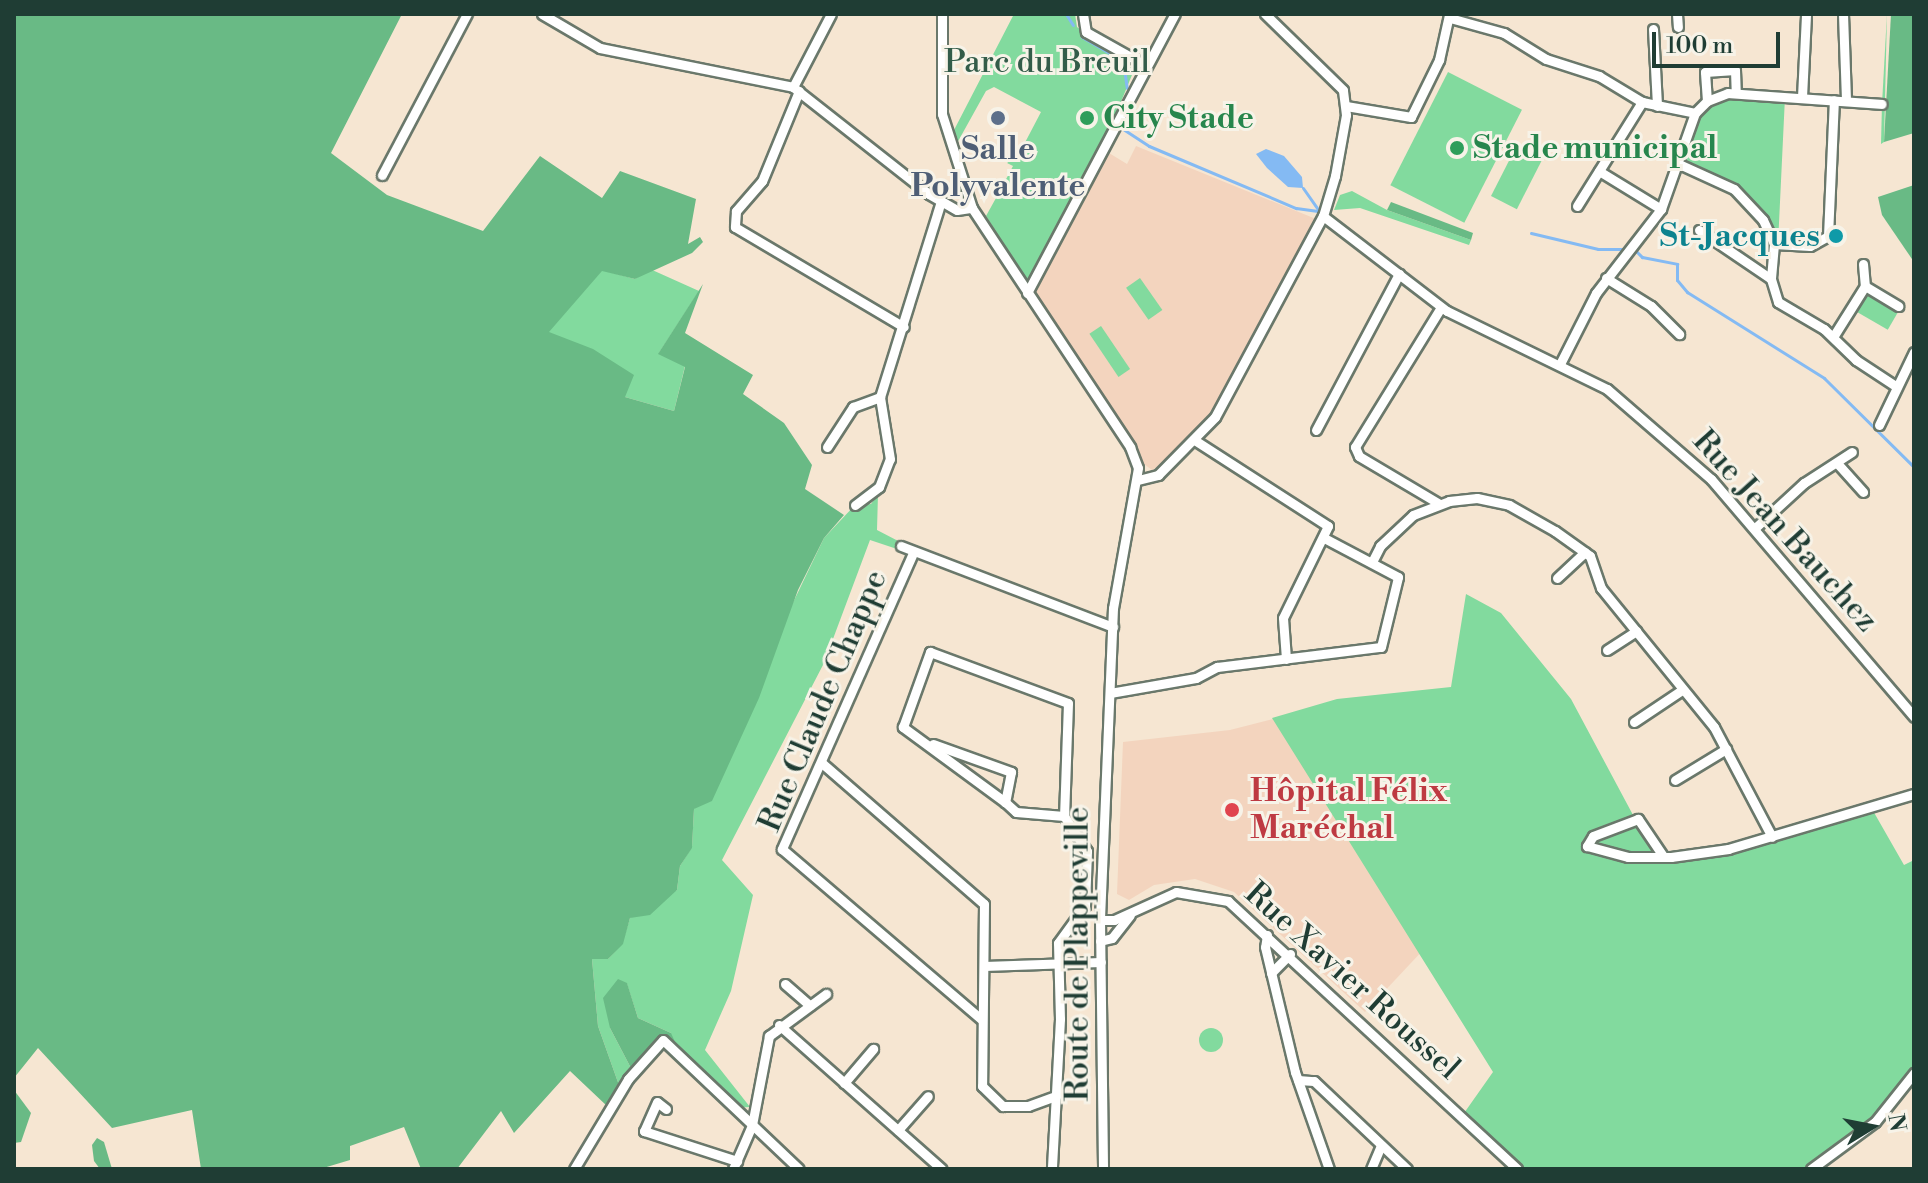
<!DOCTYPE html>
<meta charset="utf-8">
<style>
body{margin:0}
#map{position:relative;width:1928px;height:1183px;overflow:hidden;background:#f6e6d2;font-family:"Libre Bodoni",serif}
div>[style]{position:absolute}
[style*='--x']{left:calc(var(--x)*1px);top:calc(var(--y)*1px);width:calc(var(--w)*1px);rotate:calc(var(--a)*1deg)}
.built>*{inset:0;background:#f3d4be}
.green>*{inset:0;background:#82da9e;transform-origin:0 0}
.round{border-radius:50%}
.forest>*{inset:0;background:#69ba85}
.water>*{inset:0;background:#84baf3}
.stream>*{height:3px;margin:-1.5px;padding:0 1.5px;transform-origin:1.5px;border-radius:1.5px;background:#84baf3}
.roads{filter:drop-shadow(2px 0 #6a786b) drop-shadow(-2px 0 #6a786b) drop-shadow(0 2px #6a786b) drop-shadow(0 -2px #6a786b)}
.minor>*{height:9px;margin:-4.5px;padding:0 4.5px;transform-origin:4.5px;border-radius:4.5px;background:#fff}
.dots>*{width:22px;height:22px;translate:-50% -50%;box-sizing:border-box;border:4px solid #f7f3e8;border-radius:50%}
span{translate:-50% -50%;white-space:nowrap;text-align:center;line-height:1.15;-webkit-text-stroke:6px #f7f3e8;paint-order:stroke}
.park-label{font-size:32px;color:#335c49}
.leisure-label{font-size:32px;color:#27864d;font-weight:700}
.left{translate:0 -50%;text-align:left}
.service-label{font-size:32px;color:#4e5e75;font-weight:700}
.culture-label{font-size:32px;color:#0d838f;font-weight:700}
.right{translate:-100% -50%;text-align:right}
.street-label{font-size:32px;color:#1f3d34}
.health-label{font-size:32px;color:#be3a42;font-weight:700}
.frame{position:absolute;inset:0;border:16px solid #1f3d34;pointer-events:none}
.north{position:absolute;left:1832px;top:1087px;width:80px;height:80px;-webkit-text-stroke:6px #f7f3e8;paint-order:stroke;rotate:80deg;font-size:22px;font-weight:700;line-height:32px;text-align:center;color:#1f3d34}
.north::after{content:'';display:block;margin:auto;width:28px;height:36px;background:#1f3d34;clip-path:polygon(50% 0,100% 100%,50% 72%,0 100%)}
.scale{position:absolute;left:1652px;top:32px;width:128px;height:36px;box-sizing:border-box;border:4px solid #1f3d34;border-top:0;padding-left:10px;font-size:24px;line-height:28px;white-space:nowrap;color:#1f3d34;-webkit-text-stroke:6px #f7f3e8;paint-order:stroke}
</style>
<div id="map">
<div class="built">
<div style="clip-path:polygon(1136px 146px,1316px 219px,1215px 409px,1175px 455px,1152px 470px,1144px 464px,1031px 292px,1109px 153px,1127px 164px)"></div>
<div style="clip-path:polygon(1289px 715px,1425px 948px,1365px 1012px,1234px 892px,1195px 879px,1154px 885px,1129px 900px,1117px 894px,1123px 742px,1230px 730px)"></div>
</div>
<div class="green">
<div style="clip-path:polygon(1014px 14px,1075px 14px,1077px 27px,1134px 70px,1107px 136px,1027px 282px,986px 216px,1001px 189px,996px 184px,1003px 185px,1013px 166px,1007px 163px,1019px 154px,1041px 112px,994px 87px,986px 91px,956px 145px,953px 132px)"></div>
<div style="clip-path:polygon(1887px 14px,1884px 142px,1881px 144px,1882px 104px)"></div>
<div style="left:1448px;top:72px;width:83px;height:127px;rotate:27deg"></div>
<div style="clip-path:polygon(1714px 96px,1785px 97px,1778px 244px,1747px 200px,1679px 164px,1695px 113px)"></div>
<div style="left:1516px;top:147px;width:29px;height:55px;rotate:27deg"></div>
<div style="clip-path:polygon(1352px 191px,1387px 210px,1471px 240px,1469px 245px,1360px 208px,1334px 210px,1340px 195px)"></div>
<div style="clip-path:polygon(650px 269px,699px 291px,659px 353px,685px 366px,674px 411px,625px 397px,548px 332px,602px 270px,635px 279px)"></div>
<div style="left:1140px;top:278px;width:39px;height:17px;rotate:55deg"></div>
<div style="left:1864px;top:293px;width:39px;height:20px;rotate:30deg"></div>
<div style="left:1101px;top:326px;width:52px;height:14px;rotate:56deg"></div>
<div style="clip-path:polygon(878px 494px,877px 530px,902px 543px,900px 550px,870px 540px,824px 663px,722px 860px,753px 895px,731px 991px,705px 1050px,750px 1107px,735px 1108px,671px 1047px,671px 1033px,638px 1018px,627px 984px,610px 1028px,633px 1072px,620px 1088px,598px 1026px,592px 959px,608px 959px,622px 944px,630px 918px,677px 890px,680px 866px,692px 847px,694px 809px,824px 538px,855px 505px,871px 504px)"></div>
<div style="clip-path:polygon(1466px 594px,1501px 613px,1571px 699px,1656px 858px,1760px 843px,1872px 809px,1904px 865px,1914px 860px,1914px 1073px,1889px 1106px,1811px 1169px,1517px 1169px,1462px 1116px,1493px 1072px,1272px 718px,1337px 699px,1451px 687px)"></div>
<div class="round" style="left:1199px;top:1028px;width:24px;height:24px"></div>
</div>
<div class="forest">
<div style="clip-path:polygon(14px 14px,402px 14px,331px 153px,387px 195px,483px 231px,540px 156px,602px 198px,620px 171px,696px 199px,688px 244px,700px 237px,703px 242px,692px 253px,635px 279px,602px 271px,549px 332px,593px 349px,634px 375px,625px 397px,674px 411px,685px 367px,658px 354px,703px 284px,685px 333px,753px 375px,743px 394px,784px 423px,812px 465px,805px 489px,844px 515px,824px 538px,798px 590px,759px 698px,712px 801px,694px 809px,692px 848px,680px 866px,677px 890px,650px 915px,630px 918px,623px 944px,608px 959px,592px 959px,598px 1026px,620px 1088px,607px 1106px,570px 1071px,514px 1133px,501px 1111px,457px 1169px,421px 1169px,404px 1127px,350px 1146px,350px 1160px,320px 1169px,201px 1169px,192px 1110px,112px 1128px,38px 1048px,14px 1078px)"></div>
<div style="clip-path:polygon(1891px 14px,1914px 14px,1914px 133px,1884px 142px)"></div>
<div style="clip-path:polygon(1914px 185px,1914px 262px,1882px 215px,1878px 197px)"></div>
<div style="clip-path:polygon(1391px 202px,1473px 233px,1471px 240px,1387px 210px)"></div>
<div style="clip-path:polygon(618px 979px,627px 983px,638px 1018px,671px 1033px,675px 1042px,671px 1047px,663px 1040px,633px 1072px,610px 1028px,603px 998px)"></div>
<div style="clip-path:polygon(14px 1090px,31px 1113px,21px 1142px,14px 1143px)"></div>
<div style="clip-path:polygon(97px 1138px,104px 1142px,112px 1169px,100px 1169px,94px 1161px,92px 1145px)"></div>
</div>
<div class="water">
<div style="clip-path:polygon(1266px 149px,1284px 156px,1302px 177px,1303px 188px,1288px 187px,1267px 168px,1256px 154px)"></div>
</div>
<div class="stream">
<div style="--x:1066;--y:14;--w:13;--a:58"></div>
<div style="--x:1082;--y:37;--w:48;--a:30.3"></div>
<div style="--x:1123;--y:61;--w:27;--a:82"></div>
<div style="--x:1123;--y:119;--w:10;--a:90"></div>
<div style="--x:1123;--y:129;--w:31;--a:33"></div>
<div style="--x:1149;--y:146;--w:160;--a:22.9"></div>
<div style="--x:1296;--y:208;--w:22;--a:8"></div>
<div style="--x:1303;--y:188;--w:28;--a:55"></div>
<div style="--x:1531;--y:233;--w:69;--a:13.4"></div>
<div style="--x:1598;--y:249;--w:27;--a:0"></div>
<div style="--x:1635;--y:250;--w:10;--a:45"></div>
<div style="--x:1642;--y:257;--w:36;--a:11"></div>
<div style="--x:1677;--y:264;--w:16;--a:90"></div>
<div style="--x:1677;--y:280;--w:16;--a:50"></div>
<div style="--x:1687;--y:292;--w:162;--a:32.1"></div>
<div style="--x:1824;--y:378;--w:127;--a:44.7"></div>
</div>
<div class="roads">
<div class="minor">
<div style="--x:542;--y:14;--w:67;--a:30.4"></div>
<div style="--x:600;--y:48;--w:197;--a:11.4"></div>
<div style="--x:793;--y:87;--w:173;--a:38.2"></div>
<div style="--x:929;--y:194;--w:32;--a:30"></div>
<div style="--x:957;--y:210;--w:15;--a:-8"></div>
<div style="--x:942;--y:14;--w:100;--a:90"></div>
<div style="--x:942;--y:114;--w:99;--a:72.3"></div>
<div style="--x:972;--y:208;--w:287;--a:56.5"></div>
<div style="--x:1130;--y:447;--w:22;--a:69"></div>
<div style="--x:1138;--y:468;--w:142;--a:100.1"></div>
<div style="--x:1113;--y:608;--w:312;--a:92.4"></div>
<div style="--x:1100;--y:920;--w:249;--a:89.3"></div>
<div style="--x:1083;--y:14;--w:18;--a:81"></div>
<div style="--x:1086;--y:32;--w:68;--a:29.2"></div>
<div style="--x:1677;--y:14;--w:13;--a:86"></div>
<div style="--x:1843;--y:14;--w:87;--a:88"></div>
<div style="--x:1450;--y:18;--w:56;--a:15.5"></div>
<div style="--x:1504;--y:33;--w:49;--a:31.8"></div>
<div style="--x:1546;--y:59;--w:56;--a:17.8"></div>
<div style="--x:1599;--y:76;--w:50;--a:31.2"></div>
<div style="--x:1642;--y:102;--w:54;--a:11.7"></div>
<div style="--x:1653;--y:29;--w:77;--a:87"></div>
<div style="--x:793;--y:87;--w:82;--a:-62.5"></div>
<div style="--x:799;--y:91;--w:97;--a:112.3"></div>
<div style="--x:762;--y:181;--w:40;--a:131"></div>
<div style="--x:736;--y:211;--w:16;--a:94"></div>
<div style="--x:735;--y:227;--w:196;--a:30.6"></div>
<div style="--x:1802;--y:97;--w:83;--a:-87.2"></div>
<div style="--x:1707;--y:101;--w:29;--a:-94"></div>
<div style="--x:1705;--y:72;--w:30;--a:-4"></div>
<div style="--x:1735;--y:70;--w:23;--a:88"></div>
<div style="--x:1346;--y:106;--w:66;--a:9.6"></div>
<div style="--x:1411;--y:117;--w:64;--a:-63.8"></div>
<div style="--x:1439;--y:60;--w:46;--a:-77.5"></div>
<div style="--x:1679;--y:164;--w:60;--a:24.4"></div>
<div style="--x:1734;--y:189;--w:42;--a:46.9"></div>
<div style="--x:1763;--y:220;--w:26;--a:65"></div>
<div style="--x:1774;--y:244;--w:35;--a:95"></div>
<div style="--x:1771;--y:279;--w:24;--a:73"></div>
<div style="--x:1778;--y:302;--w:53;--a:30.4"></div>
<div style="--x:1824;--y:329;--w:45;--a:44.1"></div>
<div style="--x:1856;--y:360;--w:45;--a:33.3"></div>
<div style="--x:1599;--y:171;--w:73;--a:31.5"></div>
<div style="--x:382;--y:175;--w:182;--a:-62.2"></div>
<div style="--x:1577;--y:206;--w:123;--a:-58"></div>
<div style="--x:1323;--y:216;--w:156;--a:37.5"></div>
<div style="--x:1447;--y:311;--w:178;--a:26"></div>
<div style="--x:1607;--y:389;--w:138;--a:40.9"></div>
<div style="--x:1711;--y:479;--w:313;--a:49.5"></div>
<div style="--x:1699;--y:230;--w:87;--a:34.2"></div>
<div style="--x:1774;--y:244;--w:36;--a:3"></div>
<div style="--x:1810;--y:246;--w:21;--a:-29"></div>
<div style="--x:1828;--y:236;--w:136;--a:-87.5"></div>
<div style="--x:1863;--y:264;--w:22;--a:85"></div>
<div style="--x:1606;--y:278;--w:53;--a:31.9"></div>
<div style="--x:1651;--y:306;--w:40;--a:45"></div>
<div style="--x:1027;--y:293;--w:316;--a:-62.1"></div>
<div style="--x:1833;--y:337;--w:60;--a:-57.9"></div>
<div style="--x:1865;--y:286;--w:39;--a:31"></div>
<div style="--x:1561;--y:362;--w:77;--a:-63.1"></div>
<div style="--x:1596;--y:293;--w:106;--a:-52.3"></div>
<div style="--x:1661;--y:209;--w:102;--a:-70.5"></div>
<div style="--x:1695;--y:113;--w:17;--a:-45"></div>
<div style="--x:1707;--y:101;--w:22;--a:-21"></div>
<div style="--x:1728;--y:93;--w:154;--a:4.1"></div>
<div style="--x:1879;--y:425;--w:81;--a:-64.4"></div>
<div style="--x:1316;--y:430;--w:177;--a:-62"></div>
<div style="--x:1196;--y:441;--w:157;--a:32.8"></div>
<div style="--x:1328;--y:526;--w:102;--a:116.1"></div>
<div style="--x:1283;--y:618;--w:41;--a:85.8"></div>
<div style="--x:827;--y:447;--w:48;--a:-57"></div>
<div style="--x:853;--y:407;--w:29;--a:-20"></div>
<div style="--x:1837;--y:463;--w:39;--a:48"></div>
<div style="--x:1138;--y:480;--w:21;--a:-14"></div>
<div style="--x:1158;--y:475;--w:81;--a:-45.5"></div>
<div style="--x:1215;--y:417;--w:228;--a:-61.8"></div>
<div style="--x:1323;--y:216;--w:42;--a:-73.3"></div>
<div style="--x:1335;--y:176;--w:62;--a:-79.8"></div>
<div style="--x:1346;--y:115;--w:25;--a:-97"></div>
<div style="--x:1343;--y:90;--w:109;--a:-135.7"></div>
<div style="--x:1438;--y:503;--w:92;--a:-149.3"></div>
<div style="--x:1359;--y:456;--w:10;--a:-114"></div>
<div style="--x:1355;--y:447;--w:164;--a:-58.4"></div>
<div style="--x:855;--y:505;--w:30;--a:-37"></div>
<div style="--x:879;--y:487;--w:30;--a:-69"></div>
<div style="--x:890;--y:459;--w:63;--a:-99.2"></div>
<div style="--x:880;--y:397;--w:205;--a:-72.7"></div>
<div style="--x:1755;--y:528;--w:67;--a:-42.6"></div>
<div style="--x:1804;--y:483;--w:57;--a:-32.9"></div>
<div style="--x:901;--y:546;--w:227;--a:20.9"></div>
<div style="--x:913;--y:553;--w:324;--a:113.9"></div>
<div style="--x:782;--y:849;--w:263;--a:40.5"></div>
<div style="--x:1372;--y:562;--w:18;--a:-63"></div>
<div style="--x:1380;--y:546;--w:45;--a:-43.2"></div>
<div style="--x:1413;--y:515;--w:39;--a:-21"></div>
<div style="--x:1449;--y:501;--w:28;--a:-6"></div>
<div style="--x:1477;--y:498;--w:33;--a:12"></div>
<div style="--x:1509;--y:505;--w:53;--a:29.5"></div>
<div style="--x:1555;--y:531;--w:43;--a:35.5"></div>
<div style="--x:1590;--y:556;--w:34;--a:71"></div>
<div style="--x:1601;--y:588;--w:179;--a:50.9"></div>
<div style="--x:1714;--y:727;--w:124;--a:62.2"></div>
<div style="--x:1557;--y:578;--w:38;--a:-43"></div>
<div style="--x:1607;--y:650;--w:35;--a:-33"></div>
<div style="--x:1110;--y:693;--w:87;--a:-9.9"></div>
<div style="--x:1196;--y:678;--w:24;--a:-28"></div>
<div style="--x:1217;--y:667;--w:165;--a:-7"></div>
<div style="--x:1381;--y:647;--w:72;--a:-76.3"></div>
<div style="--x:1398;--y:577;--w:84;--a:-152.2"></div>
<div style="--x:1634;--y:722;--w:58;--a:-33.7"></div>
<div style="--x:933;--y:744;--w:83;--a:19.7"></div>
<div style="--x:1011;--y:772;--w:31;--a:101"></div>
<div style="--x:1005;--y:802;--w:15;--a:42"></div>
<div style="--x:1016;--y:812;--w:48;--a:4.8"></div>
<div style="--x:823;--y:764;--w:213;--a:41"></div>
<div style="--x:984;--y:904;--w:182;--a:90.6"></div>
<div style="--x:982;--y:1086;--w:29;--a:44"></div>
<div style="--x:1003;--y:1106;--w:25;--a:0"></div>
<div style="--x:1028;--y:1106;--w:30;--a:-20"></div>
<div style="--x:1675;--y:780;--w:60;--a:-31.3"></div>
<div style="--x:1005;--y:802;--w:127;--a:-143.7"></div>
<div style="--x:903;--y:727;--w:80;--a:-70.2"></div>
<div style="--x:930;--y:652;--w:147;--a:20.3"></div>
<div style="--x:1068;--y:703;--w:113;--a:92"></div>
<div style="--x:1064;--y:816;--w:42;--a:56.7"></div>
<div style="--x:1087;--y:851;--w:55;--a:92.1"></div>
<div style="--x:1085;--y:906;--w:46;--a:126.1"></div>
<div style="--x:1058;--y:943;--w:76;--a:88.5"></div>
<div style="--x:1060;--y:1019;--w:150;--a:93.1"></div>
<div style="--x:1663;--y:856;--w:45;--a:-124"></div>
<div style="--x:1638;--y:819;--w:48;--a:159.3"></div>
<div style="--x:1593;--y:836;--w:12;--a:121"></div>
<div style="--x:1587;--y:846;--w:42;--a:15"></div>
<div style="--x:1628;--y:857;--w:43;--a:0"></div>
<div style="--x:1671;--y:857;--w:58;--a:-8"></div>
<div style="--x:1728;--y:849;--w:194;--a:-16.5"></div>
<div style="--x:1100;--y:920;--w:14;--a:0"></div>
<div style="--x:1114;--y:920;--w:68;--a:-24.3"></div>
<div style="--x:1176;--y:892;--w:53;--a:9.8"></div>
<div style="--x:1228;--y:901;--w:394;--a:42.8"></div>
<div style="--x:1267;--y:935;--w:12;--a:99"></div>
<div style="--x:1265;--y:947;--w:129;--a:76.5"></div>
<div style="--x:1295;--y:1072;--w:103;--a:70.7"></div>
<div style="--x:1100;--y:941;--w:12;--a:-14"></div>
<div style="--x:1112;--y:938;--w:29;--a:-52"></div>
<div style="--x:984;--y:966;--w:117;--a:-2"></div>
<div style="--x:1271;--y:973;--w:27;--a:-45"></div>
<div style="--x:785;--y:984;--w:33;--a:41"></div>
<div style="--x:779;--y:1025;--w:217;--a:41.5"></div>
<div style="--x:1298;--y:1080;--w:16;--a:4"></div>
<div style="--x:1314;--y:1081;--w:128;--a:43.4"></div>
<div style="--x:844;--y:1083;--w:45;--a:-49.5"></div>
<div style="--x:666;--y:1109;--w:11;--a:-142"></div>
<div style="--x:657;--y:1102;--w:32;--a:114"></div>
<div style="--x:644;--y:1131;--w:98;--a:17.9"></div>
<div style="--x:898;--y:1130;--w:45;--a:-48.6"></div>
<div style="--x:574;--y:1169;--w:105;--a:-59"></div>
<div style="--x:628;--y:1079;--w:52;--a:-48.1"></div>
<div style="--x:663;--y:1040;--w:187;--a:43.5"></div>
<div style="--x:733;--y:1169;--w:48;--a:-66.6"></div>
<div style="--x:752;--y:1125;--w:91;--a:-79.2"></div>
<div style="--x:769;--y:1036;--w:71;--a:-36.4"></div>
<div style="--x:1371;--y:1169;--w:26;--a:-67"></div>
<div style="--x:1811;--y:1169;--w:79;--a:-36.3"></div>
<div style="--x:1875;--y:1122;--w:63;--a:-51.5"></div>
</div>
</div>
<div class="dots">
<div style="left:998px;top:118px;background:#5c6f8a"></div>
<div style="left:1087px;top:118px;background:#2e9e5b"></div>
<div style="left:1457px;top:148px;background:#2e9e5b"></div>
<div style="left:1836px;top:236px;background:#0f9aa8"></div>
<div style="left:1232px;top:810px;background:#e0444e"></div>
</div>
<div class="park-label">
<span style="left:1047px;top:62px">Parc du Breuil</span>
</div>
<div class="leisure-label">
<span class="left" style="left:1103px;top:118px">City Stade</span>
<span class="left" style="left:1473px;top:148px">Stade municipal</span>
</div>
<div class="service-label">
<span style="left:998px;top:168px">Salle<br>Polyvalente</span>
</div>
<div class="culture-label">
<span class="right" style="left:1820px;top:236px">St-Jacques</span>
</div>
<div class="street-label">
<span style="left:1785px;top:531px;rotate:48deg">Rue Jean Bauchez</span>
<span style="left:823px;top:701px;rotate:-67deg">Rue Claude Chappe</span>
<span style="left:1078px;top:954px;rotate:-90deg">Route de Plappeville</span>
<span style="left:1352px;top:981px;rotate:42deg">Rue Xavier Roussel</span>
</div>
<div class="health-label">
<span class="left" style="left:1250px;top:810px">Hôpital Félix<br>Maréchal</span>
</div>
<div class="frame"></div>
<div class="north">N</div>
<div class="scale">100 m</div>
</div>
